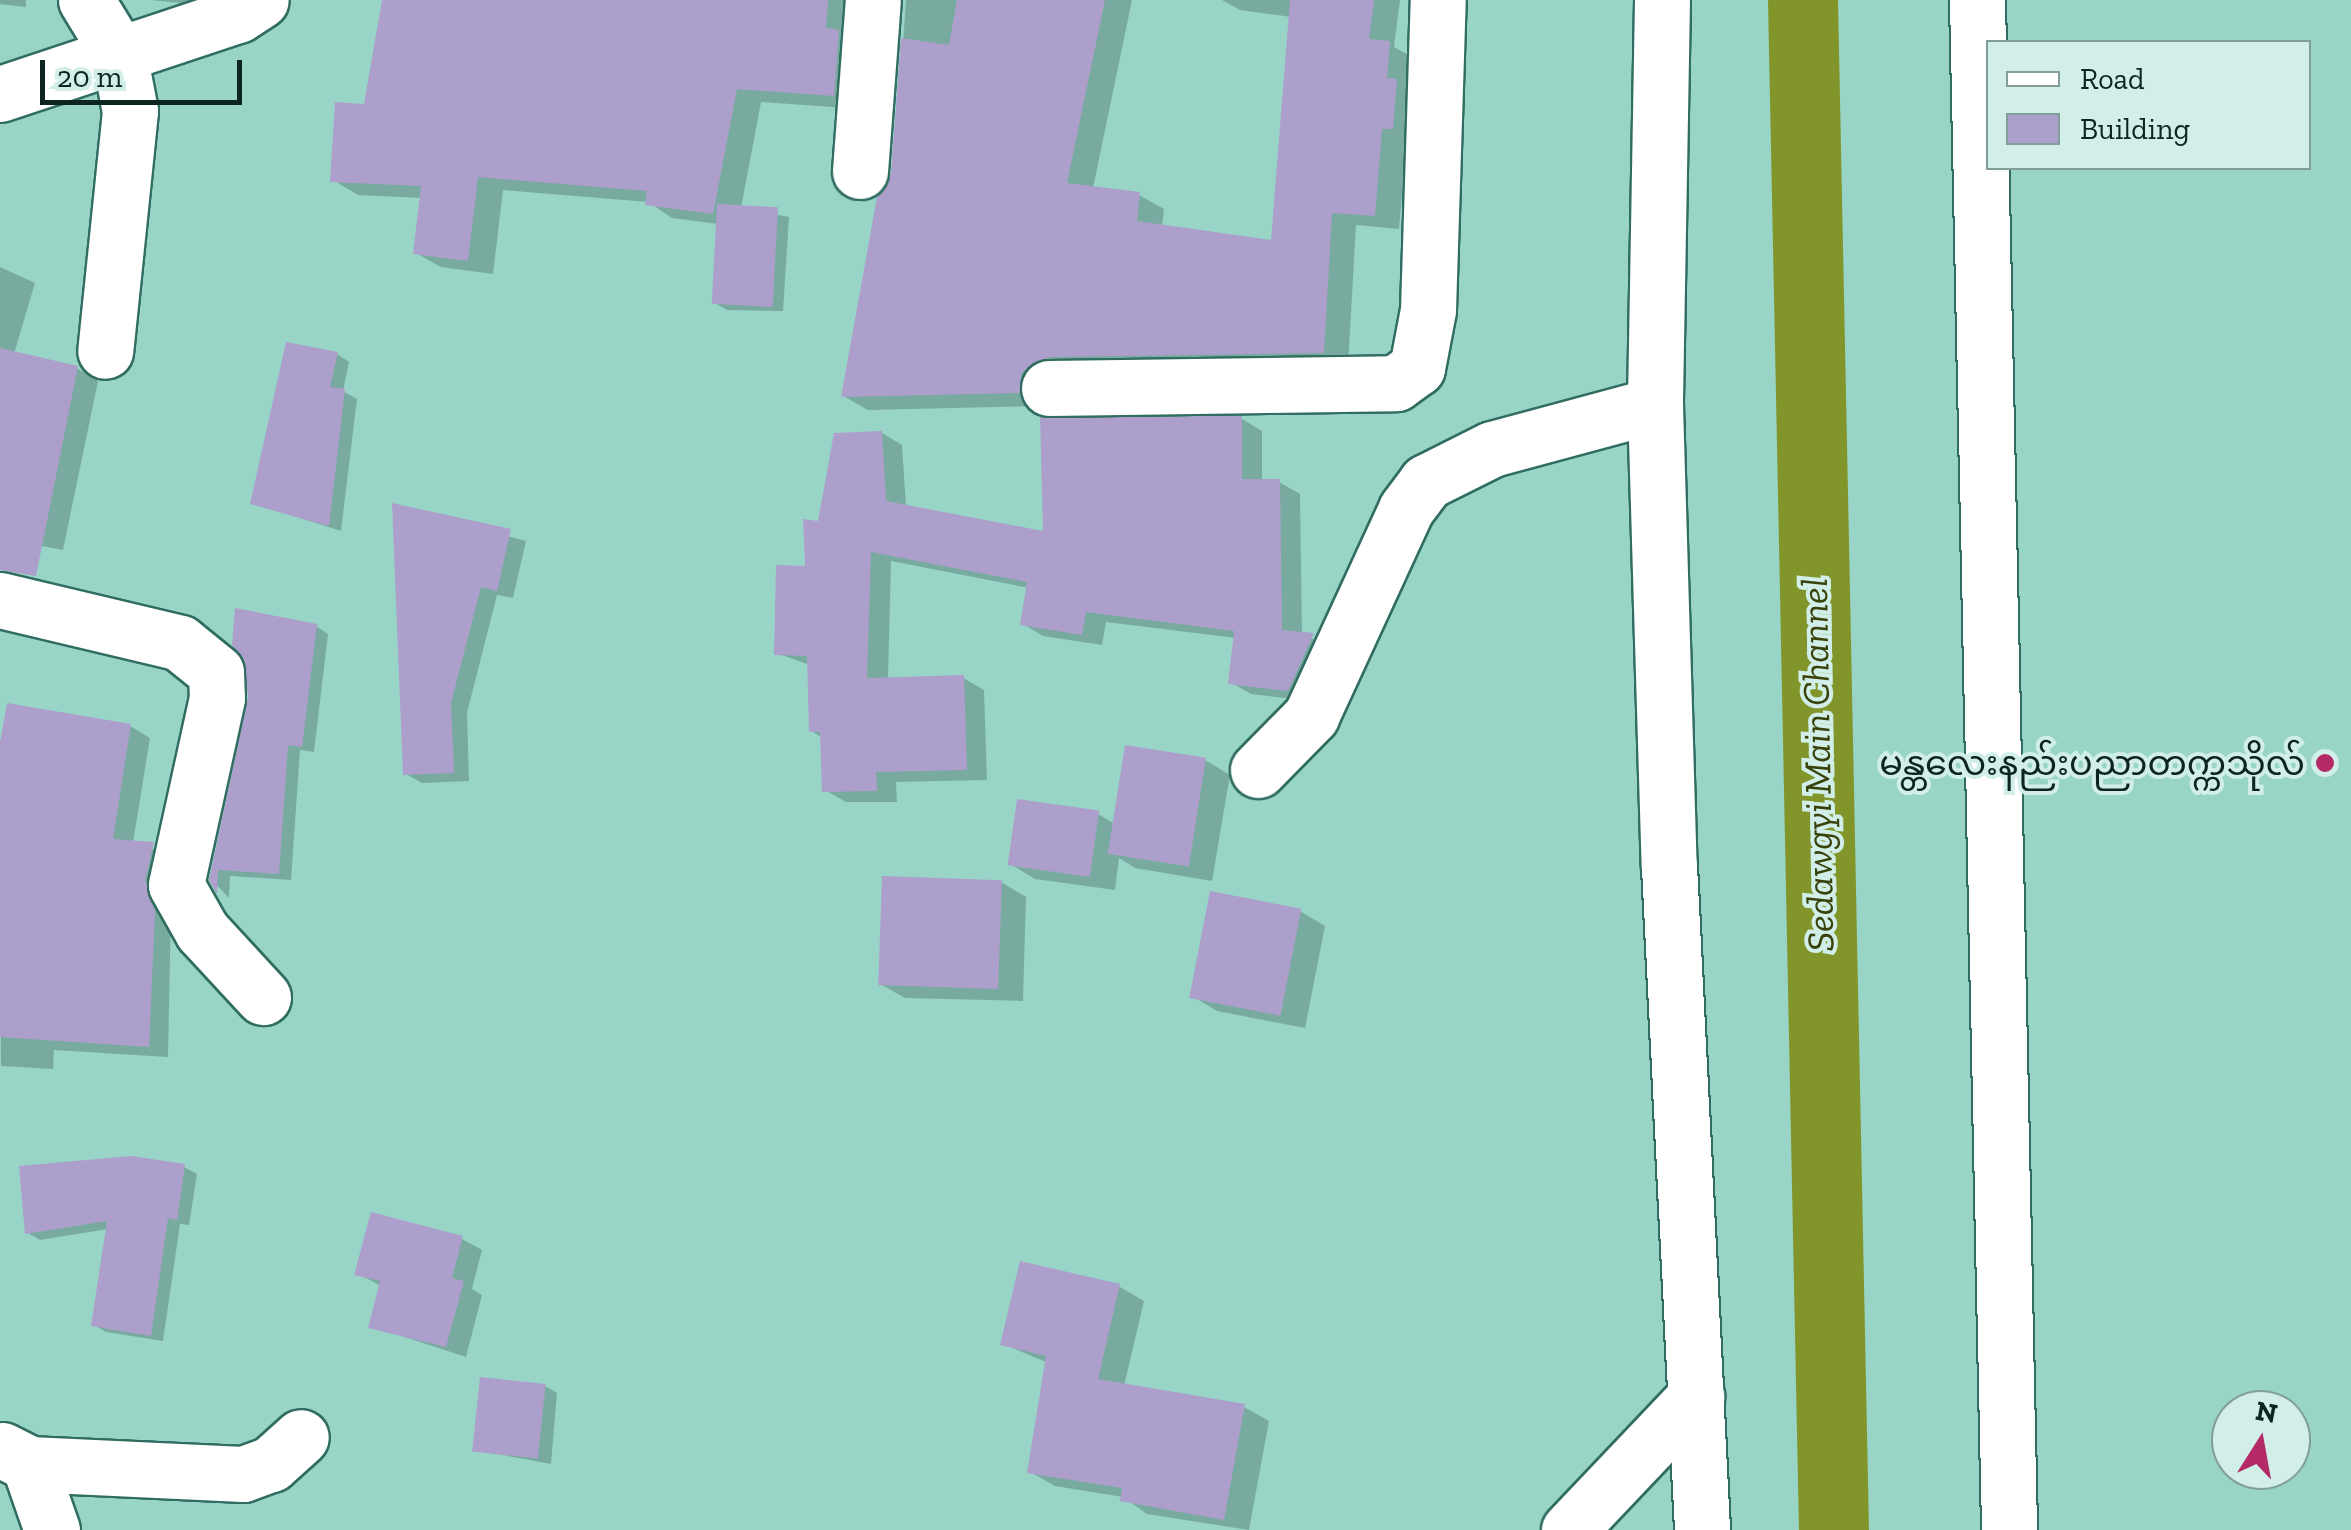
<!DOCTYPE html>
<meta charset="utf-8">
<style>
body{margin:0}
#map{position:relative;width:2351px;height:1530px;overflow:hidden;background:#98d5c7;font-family:"Zilla Slab","Noto Sans Myanmar",serif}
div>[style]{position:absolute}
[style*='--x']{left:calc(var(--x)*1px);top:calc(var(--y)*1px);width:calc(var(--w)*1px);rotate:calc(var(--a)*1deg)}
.shadow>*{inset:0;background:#0003}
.canal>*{height:70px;margin:-35px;padding:0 35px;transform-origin:35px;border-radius:35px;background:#82952b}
.building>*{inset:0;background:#ad9fcc;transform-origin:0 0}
.roads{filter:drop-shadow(2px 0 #316d61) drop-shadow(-2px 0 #316d61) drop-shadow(0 2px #316d61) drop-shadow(0 -2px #316d61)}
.street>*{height:55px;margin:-27.5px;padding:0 27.5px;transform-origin:27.5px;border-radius:27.5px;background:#fff}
.secondary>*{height:55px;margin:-27.5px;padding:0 27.5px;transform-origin:27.5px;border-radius:27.5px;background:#fff}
.dots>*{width:28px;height:28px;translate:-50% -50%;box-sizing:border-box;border:5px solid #d1efe8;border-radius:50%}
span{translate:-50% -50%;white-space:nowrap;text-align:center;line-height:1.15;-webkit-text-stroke:8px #d1efe8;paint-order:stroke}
.poi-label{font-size:35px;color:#0c2520}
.right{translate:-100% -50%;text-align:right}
.water-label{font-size:38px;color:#39420a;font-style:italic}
.legend{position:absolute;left:1986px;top:40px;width:325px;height:130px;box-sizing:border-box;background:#d1efe8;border:2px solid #829e98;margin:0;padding:12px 18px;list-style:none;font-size:30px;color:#0c2520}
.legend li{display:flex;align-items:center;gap:20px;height:50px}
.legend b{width:50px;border:2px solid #829e98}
.north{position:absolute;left:2211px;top:1390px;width:100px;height:100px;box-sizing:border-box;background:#d1efe8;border:2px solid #829e98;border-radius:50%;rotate:11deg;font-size:28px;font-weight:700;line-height:40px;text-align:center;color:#0c2520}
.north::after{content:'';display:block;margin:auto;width:35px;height:45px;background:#b42a67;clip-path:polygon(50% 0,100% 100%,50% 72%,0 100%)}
.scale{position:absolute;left:40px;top:60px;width:202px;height:45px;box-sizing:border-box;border:5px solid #0c2520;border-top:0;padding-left:12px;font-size:30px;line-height:35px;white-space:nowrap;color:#0c2520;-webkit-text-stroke:8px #d1efe8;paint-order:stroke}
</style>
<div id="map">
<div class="shadow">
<div style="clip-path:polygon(0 0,26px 0,26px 7px,0 4px)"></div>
<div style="clip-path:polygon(151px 0,209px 0,209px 6px)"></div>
<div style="clip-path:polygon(385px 0,874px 0,859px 109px,761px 102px,741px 208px,789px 217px,783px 311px,727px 310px,715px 303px,718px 224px,672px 218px,648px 202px,503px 190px,493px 274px,441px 267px,416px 253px,422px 198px,358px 195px,333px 180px,367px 107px)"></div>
<div style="clip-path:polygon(906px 0,1132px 0,1093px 188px,1139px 195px,1164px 209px,1162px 227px,1273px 243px,1291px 17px,1240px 10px,1222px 0,1400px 0,1394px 47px,1414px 58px,1399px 229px,1356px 225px,1348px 366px,1043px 406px,868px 410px,843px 396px,894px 174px)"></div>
<div style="clip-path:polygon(0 267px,35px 283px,14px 354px,78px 369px,98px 381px,63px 550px,0 538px)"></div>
<div style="clip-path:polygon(337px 354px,349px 362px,343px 391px,357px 399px,341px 531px,253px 503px)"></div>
<div style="clip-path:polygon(1242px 419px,1262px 431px,1262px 482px,1279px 482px,1300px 494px,1302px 635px,1334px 647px,1309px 701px,1251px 694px,1230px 682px,1236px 638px,1106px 622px,1102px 645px,1043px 636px,1023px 624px,1029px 588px,891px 561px,888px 680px,963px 678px,984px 690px,987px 780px,896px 782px,897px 802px,846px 802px,825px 790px,823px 738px,811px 731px,810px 665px,776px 653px,820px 524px,882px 433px,902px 445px,906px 507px,1045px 534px)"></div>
<div style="clip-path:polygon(395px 507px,526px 541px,513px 598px,497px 595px,467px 713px,469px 781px,422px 783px,406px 774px)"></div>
<div style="clip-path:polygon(316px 626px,328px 634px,314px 752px,300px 750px,291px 880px,230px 876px,229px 898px,212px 880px,251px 697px)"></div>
<div style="clip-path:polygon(130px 726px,150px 738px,133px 843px,172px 855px,168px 1057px,54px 1050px,53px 1069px,1px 1066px,0 812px)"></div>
<div style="clip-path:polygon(1205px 760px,1230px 775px,1212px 881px,1135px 868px,1119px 858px,1115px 890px,1035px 879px,1010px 864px,1098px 814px,1115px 824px)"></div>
<div style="clip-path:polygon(1001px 882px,1026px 897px,1023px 1001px,905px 998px,880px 984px)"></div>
<div style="clip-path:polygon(1300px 911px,1325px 926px,1305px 1028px,1217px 1011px,1192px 996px)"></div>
<div style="clip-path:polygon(184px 1167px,197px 1174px,189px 1225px,180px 1224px,163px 1341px,106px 1332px,94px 1325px,108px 1229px,40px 1240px,28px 1233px)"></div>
<div style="clip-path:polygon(462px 1239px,482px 1250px,472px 1289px,482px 1295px,466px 1357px,371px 1326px,381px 1286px,357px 1273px)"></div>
<div style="clip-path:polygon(1021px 1264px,1120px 1287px,1144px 1301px,1124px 1386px,1244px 1407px,1269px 1421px,1249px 1530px,1147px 1514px,1123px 1497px,1055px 1486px,1030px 1472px,1048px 1363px,1003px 1344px)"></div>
<div style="clip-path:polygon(545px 1386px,557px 1393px,551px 1464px,476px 1450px)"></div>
</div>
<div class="canal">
<div style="--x:1803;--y:0;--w:1530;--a:88.84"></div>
</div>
<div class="building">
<div style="clip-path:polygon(382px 0,828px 0,826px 28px,839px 30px,834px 96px,737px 89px,713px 214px,645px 205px,647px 191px,478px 177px,468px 261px,413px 254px,421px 186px,330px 182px,335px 102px,364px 104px)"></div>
<div style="clip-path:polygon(957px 0,1105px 0,1067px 183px,1140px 192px,1137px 221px,1271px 240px,1290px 0,1374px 0,1369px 39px,1390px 41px,1387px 78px,1397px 79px,1393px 129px,1382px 129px,1375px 216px,1332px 213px,1324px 353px,1049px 357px,1022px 372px,1019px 393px,841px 397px,877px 197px,891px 173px,901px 38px,949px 45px)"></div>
<div style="left:717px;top:204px;width:61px;height:100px;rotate:3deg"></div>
<div style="clip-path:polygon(286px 342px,338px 352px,330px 387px,345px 389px,329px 526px,250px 504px)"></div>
<div style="clip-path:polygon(0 348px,78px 366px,36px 576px,0 570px)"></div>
<div style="clip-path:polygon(1242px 416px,1242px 479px,1280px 479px,1282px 630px,1314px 633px,1288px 691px,1228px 684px,1234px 631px,1086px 612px,1082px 635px,1020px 625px,1027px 582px,871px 552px,867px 678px,964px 675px,967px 770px,876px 772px,877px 791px,822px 792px,820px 732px,809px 732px,807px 656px,774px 655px,776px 565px,805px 566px,803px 519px,818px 521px,834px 433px,882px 431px,886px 501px,1043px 531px,1040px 417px)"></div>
<div style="clip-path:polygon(392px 503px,511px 529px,497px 591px,481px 587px,451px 703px,454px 773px,403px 775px)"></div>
<div style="clip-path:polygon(235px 608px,317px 624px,302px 747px,288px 745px,279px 874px,218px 870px,217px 894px,209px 880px,248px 697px,244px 659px,232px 645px)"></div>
<div style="clip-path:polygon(7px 703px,131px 724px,113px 839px,154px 842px,145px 880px,155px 911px,149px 1047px,0 1037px,0 742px)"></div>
<div style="left:1125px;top:745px;width:82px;height:110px;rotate:9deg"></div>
<div style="left:1017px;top:799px;width:83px;height:67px;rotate:8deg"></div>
<div style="left:882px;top:876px;width:120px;height:109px;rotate:2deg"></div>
<div style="left:1210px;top:891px;width:93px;height:109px;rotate:11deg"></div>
<div style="clip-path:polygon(131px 1156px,185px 1164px,177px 1220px,168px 1218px,151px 1336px,91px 1326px,107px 1221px,25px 1234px,19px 1166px)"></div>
<div style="clip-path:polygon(371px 1212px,463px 1236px,452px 1278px,464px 1281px,446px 1347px,368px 1328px,380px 1281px,354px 1275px)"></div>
<div style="clip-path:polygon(1020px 1261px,1120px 1284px,1098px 1379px,1245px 1404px,1224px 1520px,1120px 1501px,1122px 1488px,1027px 1473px,1046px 1356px,1000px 1345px)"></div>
<div style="left:480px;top:1377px;width:66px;height:75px;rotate:6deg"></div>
</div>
<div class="roads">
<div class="street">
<div style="--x:86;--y:0;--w:63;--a:58.6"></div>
<div style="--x:119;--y:54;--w:58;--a:79.1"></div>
<div style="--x:130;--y:111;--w:241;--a:95.9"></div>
<div style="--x:1977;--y:0;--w:1530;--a:88.8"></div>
<div style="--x:0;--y:94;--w:251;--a:-18.4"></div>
<div style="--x:238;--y:15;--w:27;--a:-33"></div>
<div style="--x:860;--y:171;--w:171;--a:-85.7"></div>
<div style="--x:1049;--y:388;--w:347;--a:-0.8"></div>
<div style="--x:1396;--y:383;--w:26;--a:-36"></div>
<div style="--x:1417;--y:368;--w:59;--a:-79.3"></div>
<div style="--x:1428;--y:310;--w:310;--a:-88.2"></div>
<div style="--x:0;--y:600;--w:185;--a:13.4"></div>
<div style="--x:180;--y:643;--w:46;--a:38.9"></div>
<div style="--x:216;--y:672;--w:26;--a:88"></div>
<div style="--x:217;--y:698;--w:191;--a:102.4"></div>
<div style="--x:176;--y:885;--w:53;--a:60.5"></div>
<div style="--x:202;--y:931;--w:90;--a:47.3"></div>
<div style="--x:1258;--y:770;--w:76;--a:-45.5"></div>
<div style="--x:1311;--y:716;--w:228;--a:-65.3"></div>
<div style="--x:1406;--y:509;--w:34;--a:-53"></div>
<div style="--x:1426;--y:482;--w:74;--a:-26.6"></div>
<div style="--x:1492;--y:449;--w:169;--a:-15.1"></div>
<div style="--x:2;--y:1450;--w:30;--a:27"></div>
<div style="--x:29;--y:1464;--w:214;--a:2.7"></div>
<div style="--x:243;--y:1474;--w:30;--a:-20"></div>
<div style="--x:271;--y:1464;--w:40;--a:-42"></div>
<div style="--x:29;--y:1464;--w:70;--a:70.8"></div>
<div style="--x:1569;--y:1530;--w:185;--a:-46.5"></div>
</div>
<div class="secondary">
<div style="--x:1662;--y:0;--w:405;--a:91"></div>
<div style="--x:1655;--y:405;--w:461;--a:88.3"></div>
<div style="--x:1669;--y:866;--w:665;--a:87.15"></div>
</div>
</div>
<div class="dots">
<div style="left:2325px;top:763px;background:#b42a67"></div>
</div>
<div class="poi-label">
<span class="right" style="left:2305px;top:763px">မန္တလေးနည်းပညာတက္ကသိုလ်</span>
</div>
<div class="water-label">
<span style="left:1818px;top:765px;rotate:-91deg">Sedawgyi Main Channel</span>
</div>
<ul class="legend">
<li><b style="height:12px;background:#fff"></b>Road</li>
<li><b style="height:28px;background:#ad9fcc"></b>Building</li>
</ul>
<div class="north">N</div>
<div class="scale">20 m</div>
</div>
